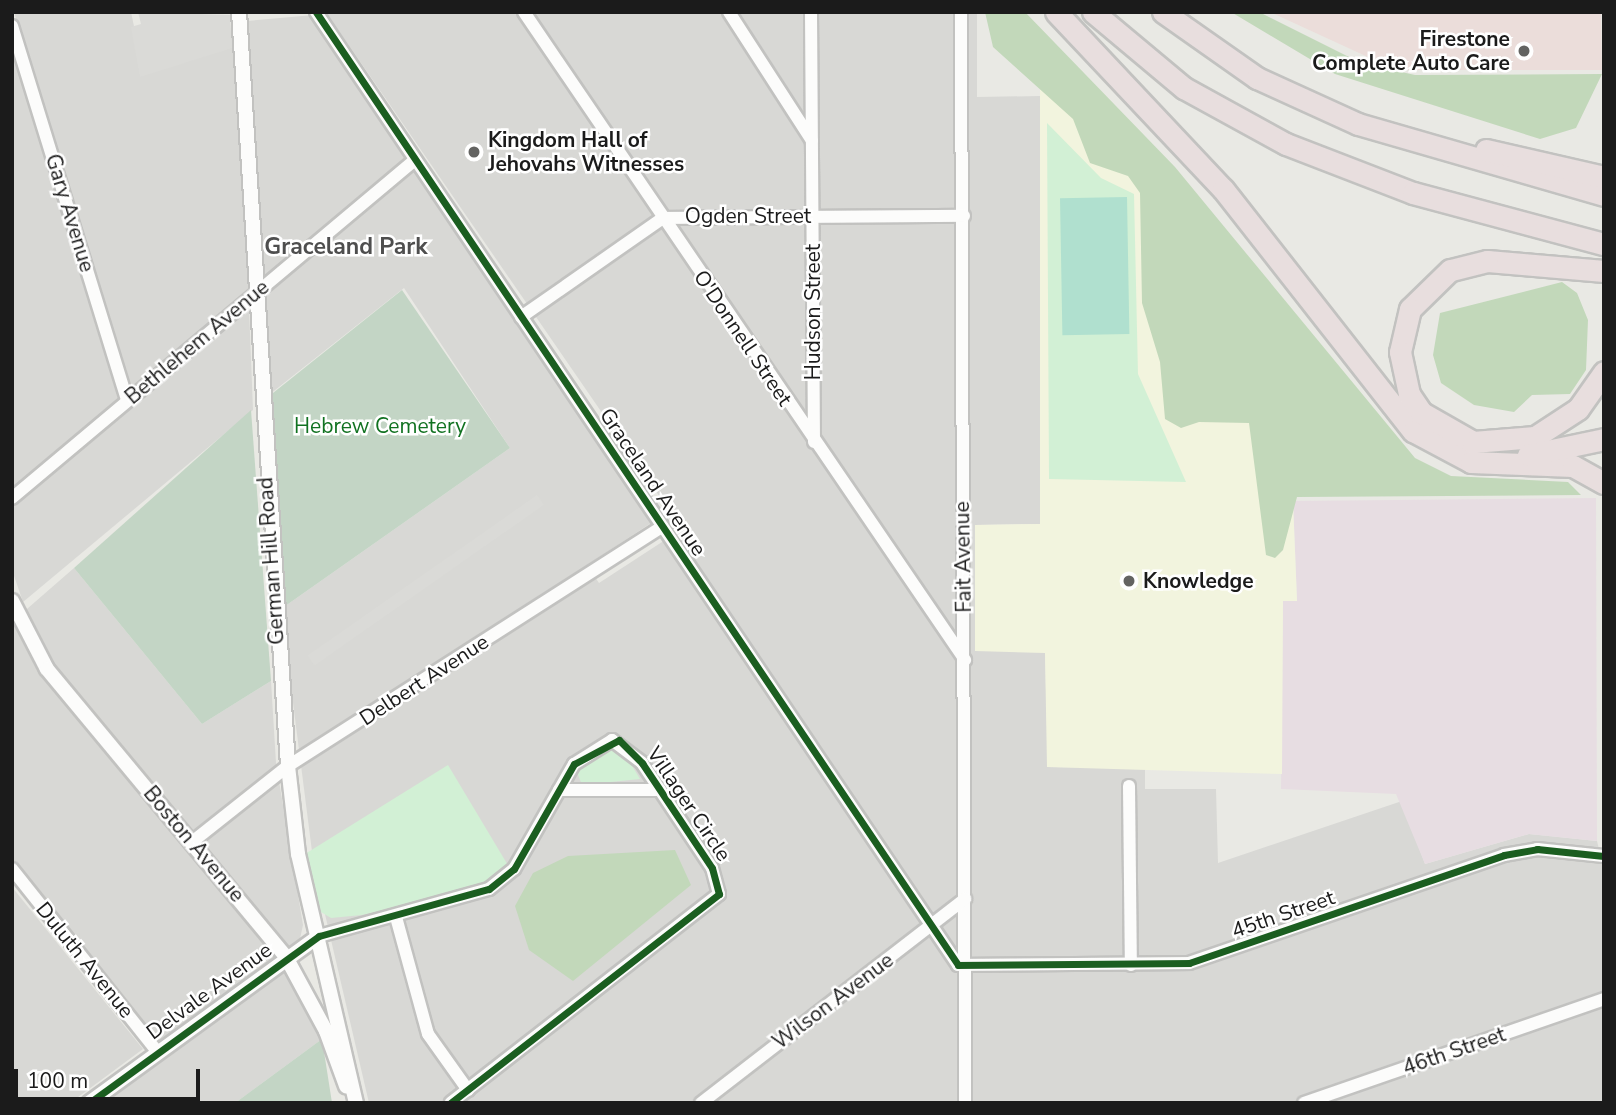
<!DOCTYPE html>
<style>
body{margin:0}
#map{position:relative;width:1616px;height:1115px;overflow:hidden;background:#e9e9e4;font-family:"Nunito Sans",sans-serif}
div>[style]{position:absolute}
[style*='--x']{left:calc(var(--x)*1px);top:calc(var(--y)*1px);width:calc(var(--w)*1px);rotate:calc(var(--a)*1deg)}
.residential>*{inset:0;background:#d8d8d5}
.commercial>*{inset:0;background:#ebddda}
.industrial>*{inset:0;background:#e7dde2}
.education>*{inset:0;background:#f2f4de}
.forest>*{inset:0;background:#c2d8ba}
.cemetery>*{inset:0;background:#c3d5c5}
.park>*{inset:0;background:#d2f0d5}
.pitch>*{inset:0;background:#b0e0cf;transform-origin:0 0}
.parking>*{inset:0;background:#dadad7;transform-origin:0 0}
.roads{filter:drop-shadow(2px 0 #c2c2c0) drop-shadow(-2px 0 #c2c2c0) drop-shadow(0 2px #c2c2c0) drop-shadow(0 -2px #c2c2c0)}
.minor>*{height:12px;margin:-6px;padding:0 6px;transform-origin:6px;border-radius:6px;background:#fcfcfb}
.tertiary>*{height:14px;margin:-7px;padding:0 7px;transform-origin:7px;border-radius:7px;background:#fcfcfb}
.motorway>*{height:21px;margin:-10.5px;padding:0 10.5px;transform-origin:10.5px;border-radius:10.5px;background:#e8dede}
.cycleway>*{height:7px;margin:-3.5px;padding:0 3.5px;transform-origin:3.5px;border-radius:3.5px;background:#1b5e20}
.dots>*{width:19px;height:19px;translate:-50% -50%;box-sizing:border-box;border:4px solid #fff;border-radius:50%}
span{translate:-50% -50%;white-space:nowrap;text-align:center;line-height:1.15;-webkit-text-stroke:5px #fff;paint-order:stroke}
.poi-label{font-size:21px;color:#1b1b1b;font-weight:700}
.right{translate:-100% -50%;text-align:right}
.left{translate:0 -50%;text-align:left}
.street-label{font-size:21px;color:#1b1b1b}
.park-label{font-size:21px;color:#117221}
.neighbourhood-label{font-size:23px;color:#4e4e4e;font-weight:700}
.frame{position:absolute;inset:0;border:14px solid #1b1b1b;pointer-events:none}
.scale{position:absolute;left:14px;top:1069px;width:186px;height:32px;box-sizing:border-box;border:4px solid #1b1b1b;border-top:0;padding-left:9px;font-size:21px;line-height:24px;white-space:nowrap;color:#1b1b1b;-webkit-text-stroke:5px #fff;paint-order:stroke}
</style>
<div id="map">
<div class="residential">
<div style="clip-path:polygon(14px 12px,131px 12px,141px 60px,237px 36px,251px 288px,128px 391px)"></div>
<div style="clip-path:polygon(326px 12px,977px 12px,977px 97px,1040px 96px,1040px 524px,975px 525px,1045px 652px,1048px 767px,1145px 768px,1145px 789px,1216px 789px,1218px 863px,1402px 801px,1425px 864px,1529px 834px,1597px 841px,1604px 869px,1604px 1103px,369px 1103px,314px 867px,281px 609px,510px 448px,404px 288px,265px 398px,260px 299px,416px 168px,654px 521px,587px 565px,599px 583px,682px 529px)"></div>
<div style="clip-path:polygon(314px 15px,409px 157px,259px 281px,247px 21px)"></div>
<div style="clip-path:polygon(12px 41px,121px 398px,12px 488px)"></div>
<div style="clip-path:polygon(249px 308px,253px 410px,23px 602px,12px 570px,12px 504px)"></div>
<div style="clip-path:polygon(74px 568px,202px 724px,271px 681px,276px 763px,303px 925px,291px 980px,322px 1039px,235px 1103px,102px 1103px,167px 1053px,12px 862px,12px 622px)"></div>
<div style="clip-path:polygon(12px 887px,143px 1049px,70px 1103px,12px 1103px)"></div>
</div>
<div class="commercial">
<div style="clip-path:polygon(1270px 12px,1601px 12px,1602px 70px,1396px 70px)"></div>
</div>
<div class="industrial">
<div style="clip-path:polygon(1596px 498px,1597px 841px,1529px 834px,1425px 864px,1396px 794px,1281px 789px,1283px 601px,1297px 600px,1293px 501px)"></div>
</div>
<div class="education">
<div style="clip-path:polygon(1040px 83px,1179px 183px,1252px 415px,1293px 501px,1297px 601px,1283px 601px,1282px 774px,1047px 767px,1045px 653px,975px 651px,975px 525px,1040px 524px)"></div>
</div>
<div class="forest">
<div style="clip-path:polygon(985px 12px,1025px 12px,1175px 167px,1415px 458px,1451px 476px,1568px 482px,1581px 495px,1297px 497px,1283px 550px,1275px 558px,1266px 555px,1249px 423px,1199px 422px,1181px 428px,1165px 419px,1160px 362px,1142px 303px,1140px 193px,1128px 176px,1090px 163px,1073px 119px,993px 47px)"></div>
<div style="clip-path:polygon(1231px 12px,1259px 12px,1361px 63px,1415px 75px,1602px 74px,1576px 128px,1540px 139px,1335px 74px)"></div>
<div style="clip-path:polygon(1562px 282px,1577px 293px,1588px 320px,1586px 370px,1570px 394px,1532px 395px,1514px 412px,1474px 405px,1441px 383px,1433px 355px,1440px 313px)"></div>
<div style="clip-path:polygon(675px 850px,691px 885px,573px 981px,529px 950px,515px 906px,533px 873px,568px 856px)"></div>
</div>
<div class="cemetery">
<div style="clip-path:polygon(402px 290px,510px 448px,281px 609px,268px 397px)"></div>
<div style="clip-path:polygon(251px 410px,271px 681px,202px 724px,74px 568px)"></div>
<div style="clip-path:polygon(322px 1039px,332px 1103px,235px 1103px)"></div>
</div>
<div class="park">
<div style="clip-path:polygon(1047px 123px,1101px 178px,1134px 194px,1138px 374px,1186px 482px,1049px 479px)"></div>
<div style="clip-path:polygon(613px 747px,622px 749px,640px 779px,582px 785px,577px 772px)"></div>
<div style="clip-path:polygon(448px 765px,509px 867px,477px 889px,362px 915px,331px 918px,321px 912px,305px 854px)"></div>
</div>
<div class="pitch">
<div style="left:1127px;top:197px;width:137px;height:67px;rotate:89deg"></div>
</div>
<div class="parking">
<div style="clip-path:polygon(138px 12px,230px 15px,232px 48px,140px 77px,131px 27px,141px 24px)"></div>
<div style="left:537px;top:495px;width:12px;height:280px;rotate:55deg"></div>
</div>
<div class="roads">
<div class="minor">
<div style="--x:316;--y:12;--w:1149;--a:56.03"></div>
<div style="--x:958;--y:965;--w:231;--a:-0.5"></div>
<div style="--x:1189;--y:963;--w:333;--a:-18.9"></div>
<div style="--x:1504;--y:855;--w:34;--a:-10"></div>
<div style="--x:1537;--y:849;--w:67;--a:6"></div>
<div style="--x:524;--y:12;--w:784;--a:55.76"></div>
<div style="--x:729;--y:12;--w:153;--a:57.2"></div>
<div style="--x:811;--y:12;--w:430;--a:89.6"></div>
<div style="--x:961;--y:12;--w:1091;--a:89.79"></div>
<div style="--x:12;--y:26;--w:390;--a:72.9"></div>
<div style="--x:521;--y:317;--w:173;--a:-34.9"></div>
<div style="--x:663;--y:218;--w:301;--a:-0.4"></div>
<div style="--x:12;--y:498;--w:526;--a:-39.99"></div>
<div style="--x:1129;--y:786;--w:179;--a:89.4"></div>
<div style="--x:559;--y:790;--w:101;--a:0"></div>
<div style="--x:192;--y:842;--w:122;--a:-38.4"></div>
<div style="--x:288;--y:766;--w:444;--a:-32.6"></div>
<div style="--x:12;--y:869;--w:233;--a:51.5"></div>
<div style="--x:396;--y:917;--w:121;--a:74.7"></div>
<div style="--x:428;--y:1034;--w:69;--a:54.5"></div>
<div style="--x:319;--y:936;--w:176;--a:-15.5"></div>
<div style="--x:489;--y:889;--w:32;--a:-39"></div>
<div style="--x:514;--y:869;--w:121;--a:-60.3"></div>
<div style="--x:574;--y:764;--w:45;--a:-32.3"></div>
<div style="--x:612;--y:740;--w:38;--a:37"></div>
<div style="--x:642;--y:763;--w:126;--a:56.3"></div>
<div style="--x:712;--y:868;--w:27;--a:75"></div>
<div style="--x:719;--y:894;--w:340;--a:142.1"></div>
<div style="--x:701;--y:1103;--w:334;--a:-37.7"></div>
<div style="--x:1304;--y:1103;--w:318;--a:-19.1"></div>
</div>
<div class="tertiary">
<div style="--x:239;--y:12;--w:756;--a:86.28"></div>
<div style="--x:288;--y:766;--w:89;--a:83.5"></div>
<div style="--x:298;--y:854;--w:256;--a:76.9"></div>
<div style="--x:12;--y:601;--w:76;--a:62.8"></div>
<div style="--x:47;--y:669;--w:374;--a:50.3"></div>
<div style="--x:286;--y:957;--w:84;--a:61.6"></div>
<div style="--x:326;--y:1031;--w:59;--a:70"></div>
<div style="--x:89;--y:1103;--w:284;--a:-36"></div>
</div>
<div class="motorway">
<div style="--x:1056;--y:12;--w:243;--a:46.7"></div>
<div style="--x:1223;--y:189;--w:308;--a:51.9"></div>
<div style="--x:1413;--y:431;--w:66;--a:28.1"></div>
<div style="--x:1471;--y:462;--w:102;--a:2.2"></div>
<div style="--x:1573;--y:466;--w:35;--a:29"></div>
<div style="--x:1093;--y:12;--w:119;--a:39.9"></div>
<div style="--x:1184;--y:88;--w:116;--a:28.8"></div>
<div style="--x:1286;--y:144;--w:136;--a:21.1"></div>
<div style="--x:1413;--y:193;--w:198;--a:15"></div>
<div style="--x:1163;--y:12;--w:115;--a:35.1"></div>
<div style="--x:1257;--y:78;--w:111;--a:24.5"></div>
<div style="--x:1358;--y:124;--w:256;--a:16.1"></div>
<div style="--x:1486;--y:150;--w:121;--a:12.9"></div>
<div style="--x:1604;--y:271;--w:117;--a:-175.1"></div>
<div style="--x:1487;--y:261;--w:38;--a:166"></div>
<div style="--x:1450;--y:270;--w:56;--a:135.7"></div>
<div style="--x:1410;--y:309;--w:44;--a:103.1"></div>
<div style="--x:1400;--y:352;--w:43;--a:77.9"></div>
<div style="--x:1409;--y:394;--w:23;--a:56"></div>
<div style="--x:1422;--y:413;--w:59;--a:29.6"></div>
<div style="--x:1473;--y:442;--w:62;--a:-4.6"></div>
<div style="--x:1535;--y:437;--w:51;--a:-33.1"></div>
<div style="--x:1578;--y:409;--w:45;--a:-54.9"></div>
<div style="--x:1528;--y:455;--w:78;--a:-11.9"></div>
</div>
</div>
<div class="cycleway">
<div style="--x:316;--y:12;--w:1149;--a:56.03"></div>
<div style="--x:958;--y:965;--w:231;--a:-0.5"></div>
<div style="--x:1189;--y:963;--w:333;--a:-18.9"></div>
<div style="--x:1504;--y:855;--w:34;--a:-10"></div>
<div style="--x:1537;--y:849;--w:67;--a:6"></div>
<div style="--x:89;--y:1103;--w:284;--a:-36"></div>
<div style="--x:319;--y:936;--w:176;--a:-15.5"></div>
<div style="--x:489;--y:889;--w:32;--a:-39"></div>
<div style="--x:514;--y:869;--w:121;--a:-60.3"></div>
<div style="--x:574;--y:764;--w:51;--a:-28.1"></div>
<div style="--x:619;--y:740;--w:33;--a:45"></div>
<div style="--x:642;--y:763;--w:126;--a:56.3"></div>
<div style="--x:712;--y:868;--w:27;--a:75"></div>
<div style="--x:719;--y:894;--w:340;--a:142.1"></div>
</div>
<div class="dots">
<div style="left:1524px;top:51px;background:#636361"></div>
<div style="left:474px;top:152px;background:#636361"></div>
<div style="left:1129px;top:581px;background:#636361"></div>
</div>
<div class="poi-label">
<span class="right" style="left:1510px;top:51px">Firestone<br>Complete Auto Care</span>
<span class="left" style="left:488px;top:152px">Kingdom Hall of<br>Jehovahs Witnesses</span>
<span class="left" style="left:1143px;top:581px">Knowledge</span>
</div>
<div class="street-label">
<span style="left:70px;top:213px;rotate:73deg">Gary Avenue</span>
<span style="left:748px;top:216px">Ogden Street</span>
<span style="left:813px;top:312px;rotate:-90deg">Hudson Street</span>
<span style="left:743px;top:338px;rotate:56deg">O'Donnell Street</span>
<span style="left:197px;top:342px;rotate:-40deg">Bethlehem Avenue</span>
<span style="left:653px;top:482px;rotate:56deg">Graceland Avenue</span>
<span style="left:963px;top:557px;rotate:-91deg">Fait Avenue</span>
<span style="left:271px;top:561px;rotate:-94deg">German Hill Road</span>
<span style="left:424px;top:680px;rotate:-33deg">Delbert Avenue</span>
<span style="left:689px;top:804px;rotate:56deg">Villager Circle</span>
<span style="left:194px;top:844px;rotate:50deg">Boston Avenue</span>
<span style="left:1283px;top:914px;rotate:-19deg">45th Street</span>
<span style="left:85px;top:960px;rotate:51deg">Duluth Avenue</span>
<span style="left:209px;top:991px;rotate:-36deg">Delvale Avenue</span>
<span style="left:833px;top:1001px;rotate:-37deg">Wilson Avenue</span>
<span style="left:1454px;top:1051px;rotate:-19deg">46th Street</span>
</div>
<div class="park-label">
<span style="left:380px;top:426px">Hebrew Cemetery</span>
</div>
<div class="neighbourhood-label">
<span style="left:346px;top:247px">Graceland Park</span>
</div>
<div class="frame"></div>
<div class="scale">100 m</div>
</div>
